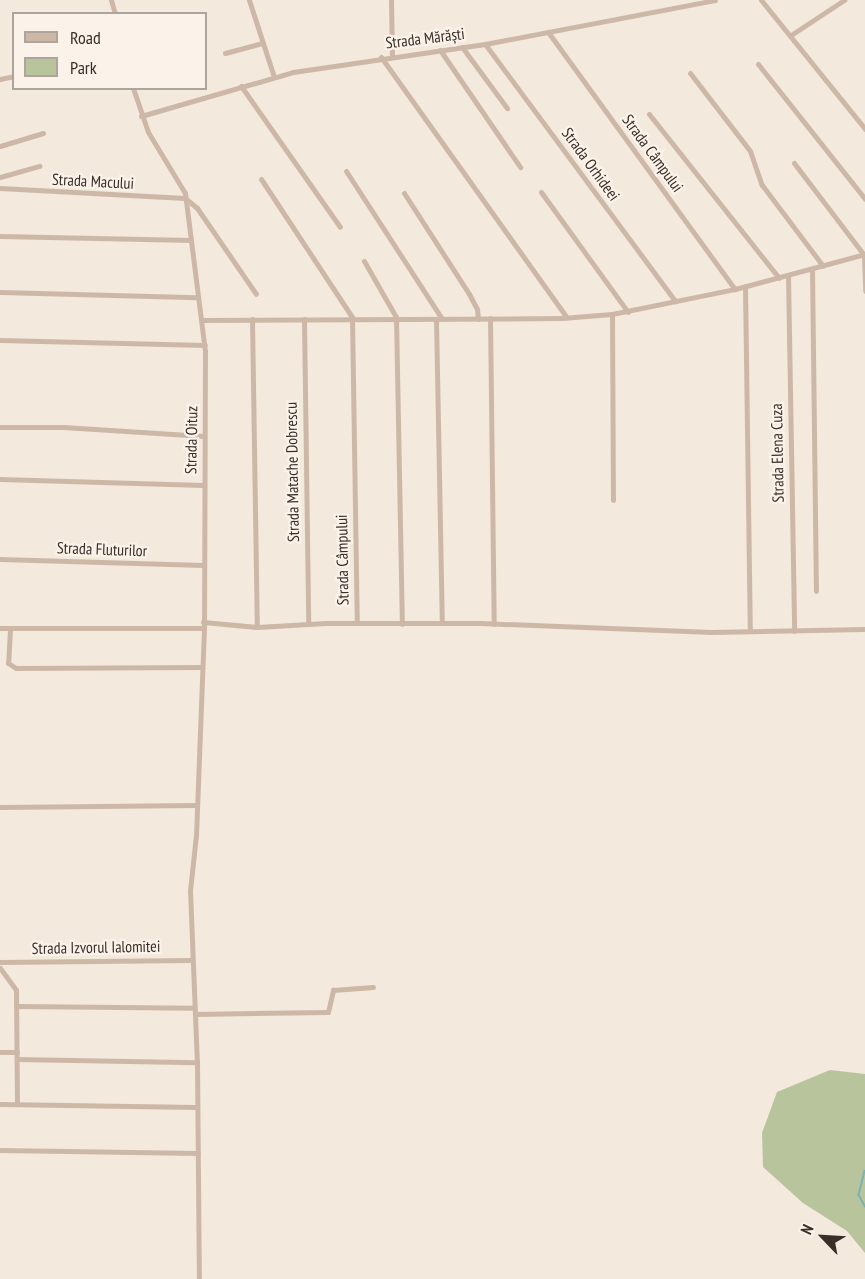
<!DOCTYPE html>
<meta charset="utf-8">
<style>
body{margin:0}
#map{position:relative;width:865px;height:1279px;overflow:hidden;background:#f4e9dd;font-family:"PT Sans Narrow",sans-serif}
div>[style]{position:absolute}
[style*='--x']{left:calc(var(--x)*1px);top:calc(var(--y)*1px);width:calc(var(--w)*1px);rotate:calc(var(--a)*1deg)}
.green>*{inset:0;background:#b7c49c}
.stream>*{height:1.5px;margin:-0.75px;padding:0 0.75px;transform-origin:0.75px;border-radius:0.75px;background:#7bb1b2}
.street>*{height:5px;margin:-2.5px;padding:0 2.5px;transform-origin:2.5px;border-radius:2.5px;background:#cdb8a8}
span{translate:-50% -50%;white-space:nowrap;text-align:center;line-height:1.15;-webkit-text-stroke:4.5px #fbf3ea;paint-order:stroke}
.street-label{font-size:16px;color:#392e29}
.legend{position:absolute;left:12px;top:12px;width:195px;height:78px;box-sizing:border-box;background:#fbf3ea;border:2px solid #ada49d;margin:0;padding:8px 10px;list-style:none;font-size:18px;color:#392e29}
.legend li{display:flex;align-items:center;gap:12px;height:30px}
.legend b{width:30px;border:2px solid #ada49d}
.north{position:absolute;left:793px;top:1207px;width:60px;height:60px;-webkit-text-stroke:4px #fbf3ea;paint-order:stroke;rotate:295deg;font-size:16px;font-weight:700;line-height:24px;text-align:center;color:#392e29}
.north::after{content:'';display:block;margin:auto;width:21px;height:27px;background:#392e29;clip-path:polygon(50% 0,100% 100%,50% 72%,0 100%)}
</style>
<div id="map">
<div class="green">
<div style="clip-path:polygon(830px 1070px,865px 1074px,865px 1253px,847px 1231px,803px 1203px,763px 1167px,762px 1133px,777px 1092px)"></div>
</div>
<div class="stream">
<div style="--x:865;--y:1171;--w:25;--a:104"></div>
<div style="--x:859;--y:1195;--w:13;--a:61"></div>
</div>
<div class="street">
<div style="--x:111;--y:0;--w:15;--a:74"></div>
<div style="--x:249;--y:0;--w:81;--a:72"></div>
<div style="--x:391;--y:0;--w:56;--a:89"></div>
<div style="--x:761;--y:0;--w:166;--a:51.1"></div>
<div style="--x:548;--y:32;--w:318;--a:54"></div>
<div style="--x:791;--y:35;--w:64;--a:-33.4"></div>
<div style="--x:485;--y:44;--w:320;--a:53.5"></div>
<div style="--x:462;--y:47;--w:76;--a:53.6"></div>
<div style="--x:440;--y:50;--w:142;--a:55.6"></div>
<div style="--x:225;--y:53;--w:39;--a:-15"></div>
<div style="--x:381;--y:57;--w:320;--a:54.5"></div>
<div style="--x:758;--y:64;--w:172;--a:51.6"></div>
<div style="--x:690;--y:73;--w:98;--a:52.4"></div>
<div style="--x:750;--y:151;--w:36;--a:71"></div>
<div style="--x:762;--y:185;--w:101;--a:53"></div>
<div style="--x:0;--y:79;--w:14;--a:-12"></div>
<div style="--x:241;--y:86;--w:172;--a:54.9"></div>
<div style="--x:133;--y:88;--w:46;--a:71.2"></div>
<div style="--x:148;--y:132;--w:71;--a:58.8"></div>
<div style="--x:185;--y:193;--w:159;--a:82.8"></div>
<div style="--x:205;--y:351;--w:277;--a:90.2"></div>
<div style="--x:204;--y:628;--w:207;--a:92.2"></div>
<div style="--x:196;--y:835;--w:55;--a:96.2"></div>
<div style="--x:190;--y:890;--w:172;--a:87.7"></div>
<div style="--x:197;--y:1062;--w:217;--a:89.5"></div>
<div style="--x:649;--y:114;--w:209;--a:51.6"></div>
<div style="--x:141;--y:116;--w:158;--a:-16.1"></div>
<div style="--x:293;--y:72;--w:194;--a:-8.3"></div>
<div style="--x:485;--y:44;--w:234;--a:-10.8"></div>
<div style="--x:0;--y:146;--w:45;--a:-16.8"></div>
<div style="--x:794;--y:163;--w:116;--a:52.7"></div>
<div style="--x:864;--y:255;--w:36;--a:88"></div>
<div style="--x:346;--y:171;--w:176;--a:57"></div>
<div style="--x:0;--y:177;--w:41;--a:-15.8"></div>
<div style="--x:261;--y:179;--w:165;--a:56.6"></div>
<div style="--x:352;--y:317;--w:306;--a:89.1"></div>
<div style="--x:0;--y:188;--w:185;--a:3.1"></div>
<div style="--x:185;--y:198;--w:16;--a:40"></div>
<div style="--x:197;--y:208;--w:104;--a:55.5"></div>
<div style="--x:541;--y:192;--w:148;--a:54.1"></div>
<div style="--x:404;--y:193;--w:120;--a:57.2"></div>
<div style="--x:469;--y:294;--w:17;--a:62"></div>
<div style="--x:477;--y:309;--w:10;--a:84"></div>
<div style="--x:0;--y:236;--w:191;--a:1.2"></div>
<div style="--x:364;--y:261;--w:64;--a:60.3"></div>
<div style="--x:396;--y:317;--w:307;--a:88.9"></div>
<div style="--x:812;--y:269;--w:322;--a:89.3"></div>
<div style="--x:788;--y:276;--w:355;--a:89"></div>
<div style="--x:745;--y:286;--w:345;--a:89.2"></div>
<div style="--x:0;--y:292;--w:197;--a:1.5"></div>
<div style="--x:612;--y:314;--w:186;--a:89.7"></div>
<div style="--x:490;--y:318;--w:306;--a:89.3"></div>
<div style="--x:252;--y:319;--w:308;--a:89.1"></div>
<div style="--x:304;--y:319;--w:305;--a:89.2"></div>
<div style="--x:436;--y:319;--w:304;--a:88.9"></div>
<div style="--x:202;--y:320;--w:360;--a:-0.3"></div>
<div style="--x:562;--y:318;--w:50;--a:-4.6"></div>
<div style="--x:612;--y:314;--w:126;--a:-11.5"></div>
<div style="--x:735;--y:289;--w:135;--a:-15.1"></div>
<div style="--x:0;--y:340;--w:205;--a:1.4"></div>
<div style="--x:0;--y:427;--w:63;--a:0"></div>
<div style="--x:63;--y:427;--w:141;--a:3.7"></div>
<div style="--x:0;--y:479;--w:203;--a:1.7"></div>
<div style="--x:0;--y:559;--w:203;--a:1.7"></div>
<div style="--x:203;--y:622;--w:54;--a:5.3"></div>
<div style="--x:257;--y:627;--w:69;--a:-3.3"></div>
<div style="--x:326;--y:623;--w:154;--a:0"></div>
<div style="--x:480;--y:623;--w:232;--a:2.2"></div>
<div style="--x:712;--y:632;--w:153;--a:-1.1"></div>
<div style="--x:0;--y:628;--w:204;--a:0"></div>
<div style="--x:10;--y:629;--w:34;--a:93"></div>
<div style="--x:8;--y:663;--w:9;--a:32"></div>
<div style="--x:16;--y:668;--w:186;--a:-0.3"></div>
<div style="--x:0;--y:807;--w:196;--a:-0.6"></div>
<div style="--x:0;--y:962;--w:192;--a:-0.6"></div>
<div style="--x:0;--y:968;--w:27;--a:54"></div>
<div style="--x:16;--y:990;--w:114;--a:89.5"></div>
<div style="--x:16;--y:1006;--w:178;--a:0.6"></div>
<div style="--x:195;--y:1014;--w:133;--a:-0.9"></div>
<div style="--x:328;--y:1012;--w:23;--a:-77"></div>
<div style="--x:333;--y:990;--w:40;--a:-4.3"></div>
<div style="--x:0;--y:1052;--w:17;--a:0"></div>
<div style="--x:17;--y:1059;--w:180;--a:1"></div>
<div style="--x:0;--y:1104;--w:196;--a:0.9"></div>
<div style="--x:0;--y:1150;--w:198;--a:0.9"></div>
</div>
<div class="street-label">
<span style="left:425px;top:38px;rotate:-7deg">Strada Mărăști</span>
<span style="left:653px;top:153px;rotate:54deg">Strada Câmpului</span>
<span style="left:591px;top:164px;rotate:54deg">Strada Orhideei</span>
<span style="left:93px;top:181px;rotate:3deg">Strada Macului</span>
<span style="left:191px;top:440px;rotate:-89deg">Strada Oituz</span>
<span style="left:777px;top:453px;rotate:-91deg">Strada Elena Cuza</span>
<span style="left:292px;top:472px;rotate:-91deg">Strada Matache Dobrescu</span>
<span style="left:102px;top:549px;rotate:2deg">Strada Fluturilor</span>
<span style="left:342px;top:560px;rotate:-91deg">Strada Câmpului</span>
<span style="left:96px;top:947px;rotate:-1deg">Strada Izvorul Ialomitei</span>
</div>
<ul class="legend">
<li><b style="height:8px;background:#cdb8a8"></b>Road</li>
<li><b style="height:16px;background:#b7c49c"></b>Park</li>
</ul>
<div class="north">N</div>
</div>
